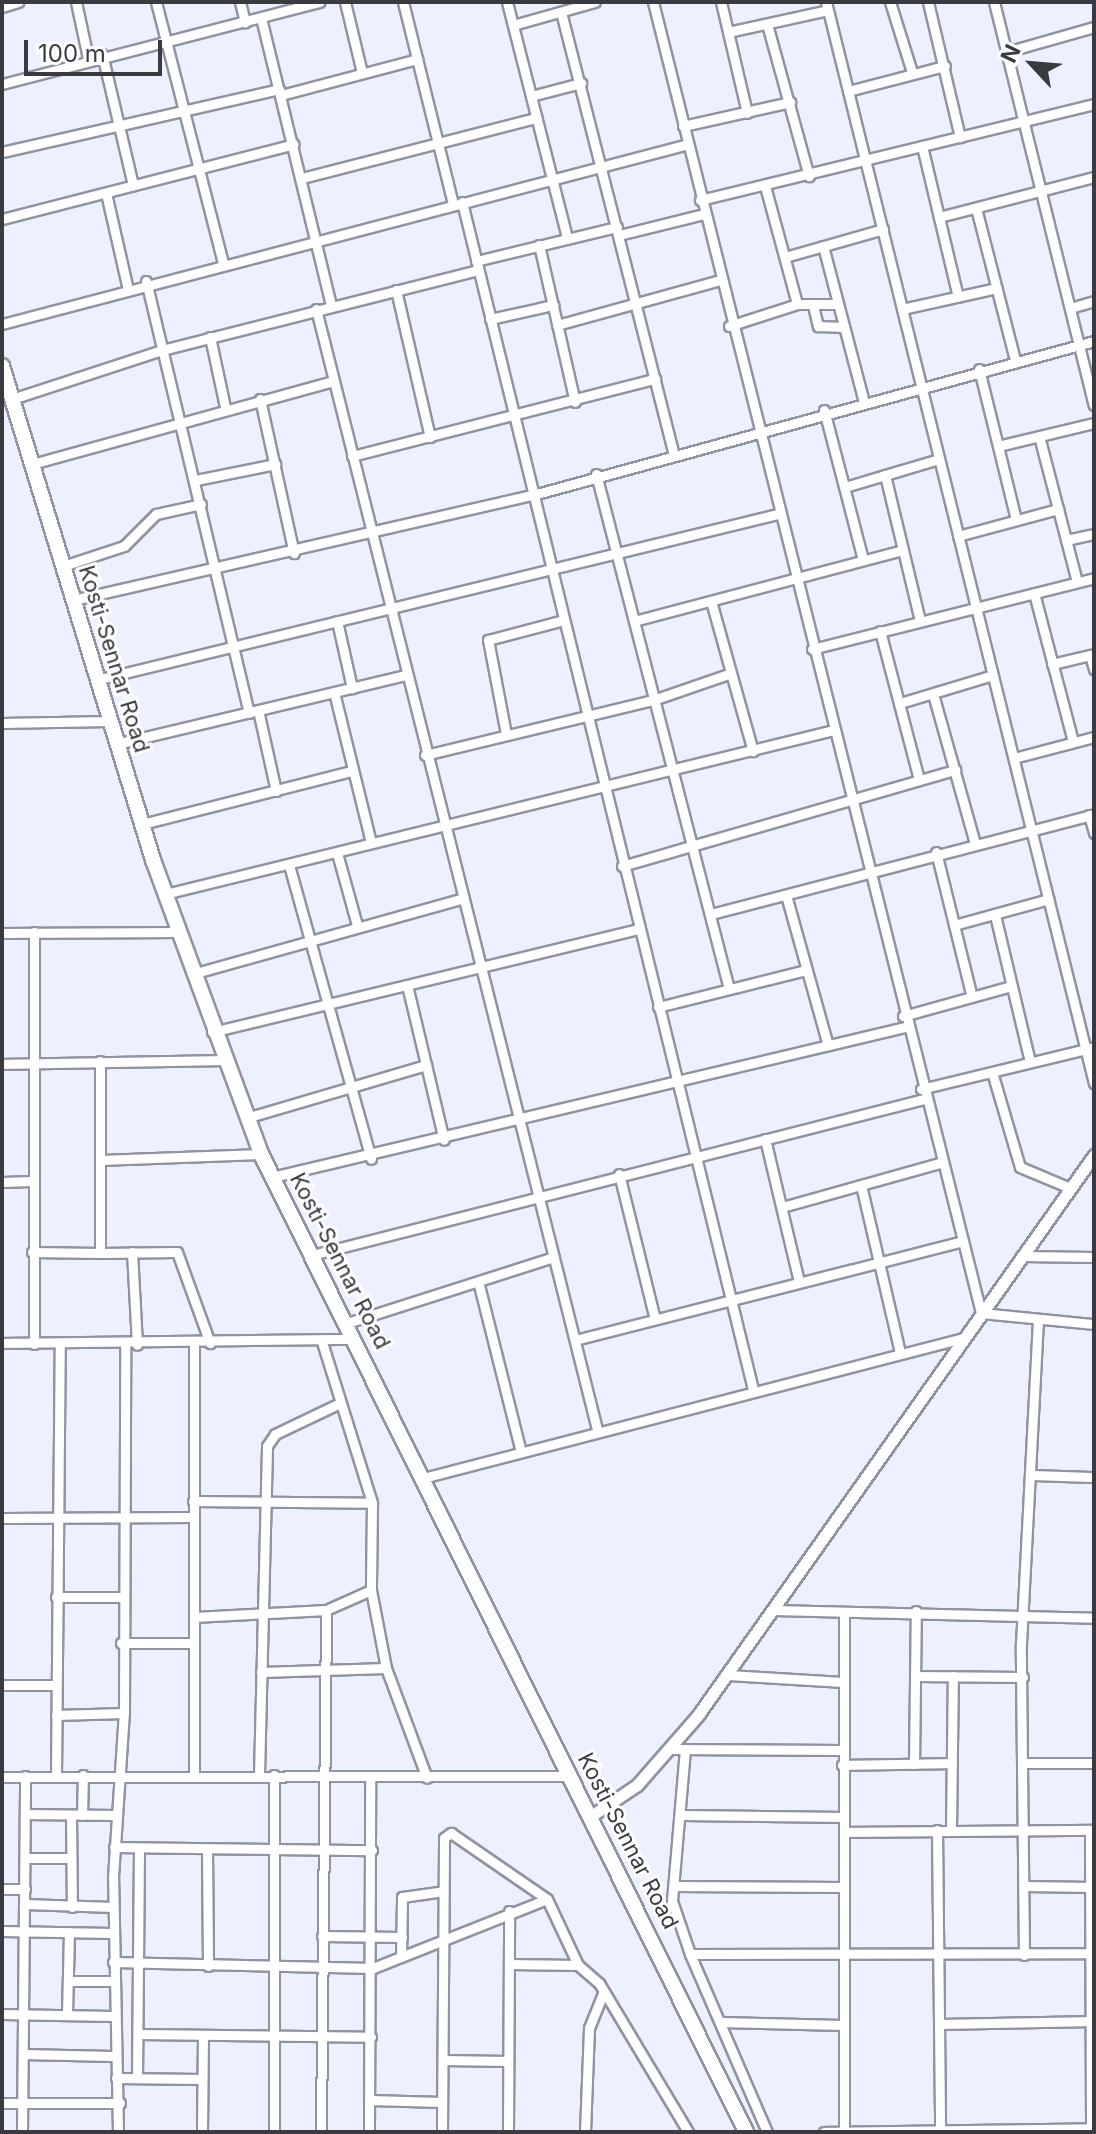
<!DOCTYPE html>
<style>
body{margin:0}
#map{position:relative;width:1096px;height:2134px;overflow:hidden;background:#edf0ff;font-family:Inter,sans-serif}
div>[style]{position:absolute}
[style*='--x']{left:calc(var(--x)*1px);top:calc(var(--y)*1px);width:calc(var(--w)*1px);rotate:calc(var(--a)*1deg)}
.roads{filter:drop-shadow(2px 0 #9093a0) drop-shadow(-2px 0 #9093a0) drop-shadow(0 2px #9093a0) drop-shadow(0 -2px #9093a0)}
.minor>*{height:9px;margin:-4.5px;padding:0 4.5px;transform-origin:4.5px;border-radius:4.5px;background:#fff}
.tertiary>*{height:11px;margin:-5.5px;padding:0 5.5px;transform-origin:5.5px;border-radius:5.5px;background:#fff}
.trunk>*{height:14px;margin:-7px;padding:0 7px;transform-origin:7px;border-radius:7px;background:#fff}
span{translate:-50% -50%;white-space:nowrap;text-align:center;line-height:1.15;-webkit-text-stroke:6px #fefefe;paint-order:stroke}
.street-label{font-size:22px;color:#3a3b41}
.frame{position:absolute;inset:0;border:4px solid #3a3b41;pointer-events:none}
.north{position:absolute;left:992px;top:24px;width:80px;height:80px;-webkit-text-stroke:6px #fefefe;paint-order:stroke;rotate:296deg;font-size:22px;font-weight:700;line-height:32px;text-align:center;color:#3a3b41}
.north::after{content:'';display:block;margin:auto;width:28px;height:36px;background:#3a3b41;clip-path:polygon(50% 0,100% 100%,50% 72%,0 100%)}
.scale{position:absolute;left:24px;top:40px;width:138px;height:36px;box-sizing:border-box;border:4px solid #3a3b41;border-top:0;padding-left:10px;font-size:24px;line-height:28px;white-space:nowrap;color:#3a3b41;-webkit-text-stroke:6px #fefefe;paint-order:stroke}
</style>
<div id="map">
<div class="roads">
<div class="minor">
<div style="--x:76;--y:2;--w:57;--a:77.9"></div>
<div style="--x:156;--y:2;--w:269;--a:75.6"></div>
<div style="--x:240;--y:2;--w:21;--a:76"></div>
<div style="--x:345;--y:2;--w:73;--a:76.5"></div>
<div style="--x:403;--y:2;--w:208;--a:76.1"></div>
<div style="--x:507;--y:2;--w:244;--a:75.7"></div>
<div style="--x:653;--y:2;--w:1351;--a:75.95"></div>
<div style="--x:981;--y:1313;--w:114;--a:5.6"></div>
<div style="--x:721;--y:2;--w:114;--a:76.8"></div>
<div style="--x:826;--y:2;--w:1114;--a:76.08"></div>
<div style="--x:890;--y:2;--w:73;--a:72.6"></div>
<div style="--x:928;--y:2;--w:139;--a:76.7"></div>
<div style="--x:994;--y:2;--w:415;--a:76.1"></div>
<div style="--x:2;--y:7;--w:17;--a:-17"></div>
<div style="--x:561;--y:12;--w:455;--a:75.7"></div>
<div style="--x:261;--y:18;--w:295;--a:76.3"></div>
<div style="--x:767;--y:24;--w:158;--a:74.6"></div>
<div style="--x:513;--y:25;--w:85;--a:-15.7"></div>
<div style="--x:728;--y:32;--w:102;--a:-12.4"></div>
<div style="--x:1006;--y:52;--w:91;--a:-15.9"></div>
<div style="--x:102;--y:54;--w:135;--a:76.7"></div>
<div style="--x:2;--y:84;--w:328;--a:-14.5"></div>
<div style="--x:848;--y:91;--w:100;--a:-14.5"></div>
<div style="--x:281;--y:95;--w:141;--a:-14.8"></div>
<div style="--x:531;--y:96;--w:52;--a:-14.6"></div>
<div style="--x:683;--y:126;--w:110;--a:-12.6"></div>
<div style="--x:922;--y:146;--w:155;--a:76.6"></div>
<div style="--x:2;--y:152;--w:284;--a:-12.8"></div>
<div style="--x:302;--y:178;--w:242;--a:-14.4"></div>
<div style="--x:765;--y:186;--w:122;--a:74.8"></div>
<div style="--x:106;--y:193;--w:99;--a:77.2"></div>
<div style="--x:700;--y:200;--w:406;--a:-13.7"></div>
<div style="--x:462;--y:202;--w:1222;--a:76.23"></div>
<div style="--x:976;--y:208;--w:157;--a:75.6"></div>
<div style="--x:939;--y:217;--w:160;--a:-14.5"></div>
<div style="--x:2;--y:219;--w:301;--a:-14.4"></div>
<div style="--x:619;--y:235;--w:88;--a:-13.9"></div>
<div style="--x:539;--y:245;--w:161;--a:77.1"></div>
<div style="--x:823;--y:246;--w:158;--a:75.3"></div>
<div style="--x:785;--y:257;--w:102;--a:-15.9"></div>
<div style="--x:476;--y:261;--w:145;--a:-13.6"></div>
<div style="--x:146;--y:281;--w:444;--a:76.6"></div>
<div style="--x:396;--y:290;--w:151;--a:77"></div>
<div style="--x:813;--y:305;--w:22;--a:77"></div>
<div style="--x:818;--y:326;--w:26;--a:2"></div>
<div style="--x:1070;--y:308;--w:25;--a:-16"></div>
<div style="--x:316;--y:309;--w:1155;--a:75.92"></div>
<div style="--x:902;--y:309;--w:97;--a:-12.5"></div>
<div style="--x:490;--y:319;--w:65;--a:-12.5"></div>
<div style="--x:2;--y:324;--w:709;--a:-14.7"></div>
<div style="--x:557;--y:325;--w:166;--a:-15.4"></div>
<div style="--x:729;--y:326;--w:71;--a:-17.9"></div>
<div style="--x:797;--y:304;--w:41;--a:0"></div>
<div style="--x:210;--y:337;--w:72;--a:77.9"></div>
<div style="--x:979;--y:369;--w:155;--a:76.2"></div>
<div style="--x:12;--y:399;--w:158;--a:-18.1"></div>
<div style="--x:162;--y:350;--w:326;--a:-14.2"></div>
<div style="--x:260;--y:399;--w:158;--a:77.6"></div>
<div style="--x:824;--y:410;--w:155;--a:75.4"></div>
<div style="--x:1039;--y:436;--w:151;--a:75.4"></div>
<div style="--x:998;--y:446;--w:99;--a:-13.5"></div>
<div style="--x:352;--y:456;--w:313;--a:-14.3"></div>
<div style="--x:32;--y:464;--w:313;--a:-15.4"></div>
<div style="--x:596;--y:474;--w:532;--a:75.52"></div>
<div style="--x:885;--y:475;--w:150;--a:76.5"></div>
<div style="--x:196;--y:480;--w:81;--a:-11.4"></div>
<div style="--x:845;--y:487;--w:98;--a:-16.6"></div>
<div style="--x:958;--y:536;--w:104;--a:-15.1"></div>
<div style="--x:1066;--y:540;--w:29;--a:-12"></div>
<div style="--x:63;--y:566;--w:64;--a:-18.2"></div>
<div style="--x:124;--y:546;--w:45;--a:-45"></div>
<div style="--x:156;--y:514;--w:46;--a:-12.5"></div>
<div style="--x:1034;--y:593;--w:154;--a:75.3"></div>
<div style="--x:73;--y:600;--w:472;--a:-12.9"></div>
<div style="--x:533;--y:495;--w:582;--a:-15.35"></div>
<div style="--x:711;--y:601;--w:156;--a:74.4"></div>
<div style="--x:337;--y:621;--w:69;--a:77.4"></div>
<div style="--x:634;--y:621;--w:278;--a:-14.8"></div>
<div style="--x:880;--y:631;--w:154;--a:75.3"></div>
<div style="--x:812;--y:649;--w:291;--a:-14.1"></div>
<div style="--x:1090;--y:655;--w:15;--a:74"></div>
<div style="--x:1052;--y:664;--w:43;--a:-13.4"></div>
<div style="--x:96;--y:680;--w:702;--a:-13.68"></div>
<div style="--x:334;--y:692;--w:155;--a:76.2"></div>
<div style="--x:933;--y:694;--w:155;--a:74.3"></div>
<div style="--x:900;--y:703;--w:97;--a:-16.8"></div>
<div style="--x:258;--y:710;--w:83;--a:77.5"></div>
<div style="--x:2;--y:723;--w:106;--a:-1.1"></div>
<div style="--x:506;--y:734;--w:96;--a:-100.8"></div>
<div style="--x:488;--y:640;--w:74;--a:-14.8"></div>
<div style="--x:116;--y:744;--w:298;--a:-13.4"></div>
<div style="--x:425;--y:755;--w:238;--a:-13.6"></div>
<div style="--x:656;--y:699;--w:79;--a:-19.1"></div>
<div style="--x:1014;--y:758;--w:83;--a:-14.7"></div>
<div style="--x:1089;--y:815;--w:19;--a:74"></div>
<div style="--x:142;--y:824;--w:217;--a:-14.2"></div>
<div style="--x:936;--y:852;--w:149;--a:76.1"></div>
<div style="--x:337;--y:853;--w:75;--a:74.5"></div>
<div style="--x:289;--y:865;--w:305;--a:74.4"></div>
<div style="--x:622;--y:866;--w:347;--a:-16.1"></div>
<div style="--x:165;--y:894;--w:688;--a:-13.79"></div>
<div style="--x:786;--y:895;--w:156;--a:74.4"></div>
<div style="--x:711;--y:914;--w:396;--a:-14.6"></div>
<div style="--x:995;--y:915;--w:151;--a:76.6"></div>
<div style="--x:954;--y:925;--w:98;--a:-15.3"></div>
<div style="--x:34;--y:932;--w:412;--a:90"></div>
<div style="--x:2;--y:933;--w:176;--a:-0.3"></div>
<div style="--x:192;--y:974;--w:282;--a:-15.6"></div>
<div style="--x:407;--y:985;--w:159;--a:76.6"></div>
<div style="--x:658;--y:1007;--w:153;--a:-14"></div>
<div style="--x:903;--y:1016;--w:112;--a:-15.5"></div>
<div style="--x:212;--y:1032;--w:438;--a:-13.6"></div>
<div style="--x:2;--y:1064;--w:220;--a:-1"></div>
<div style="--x:992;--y:1072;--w:99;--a:73.6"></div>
<div style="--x:1020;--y:1167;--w:54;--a:22.8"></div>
<div style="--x:921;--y:1089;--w:178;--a:-13.6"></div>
<div style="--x:246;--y:1118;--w:188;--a:-16.4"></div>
<div style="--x:765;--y:1139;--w:147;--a:76.6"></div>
<div style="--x:100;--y:1160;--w:161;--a:-2.1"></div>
<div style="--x:619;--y:1174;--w:149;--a:76.1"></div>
<div style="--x:272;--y:1177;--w:651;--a:-13.33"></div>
<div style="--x:2;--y:1182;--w:29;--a:-2"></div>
<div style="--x:861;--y:1185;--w:171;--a:76.9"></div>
<div style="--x:782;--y:1207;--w:164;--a:-15.6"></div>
<div style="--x:32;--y:1252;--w:68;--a:0.8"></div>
<div style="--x:100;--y:1253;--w:192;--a:-90"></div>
<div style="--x:132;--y:1252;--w:93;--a:86.9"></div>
<div style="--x:100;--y:1253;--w:77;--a:-0.7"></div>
<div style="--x:177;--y:1252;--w:97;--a:70.1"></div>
<div style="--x:312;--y:1255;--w:632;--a:-14.3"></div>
<div style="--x:1021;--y:1256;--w:73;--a:0.8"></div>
<div style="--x:479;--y:1285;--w:168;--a:75.9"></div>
<div style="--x:347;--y:1323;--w:217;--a:-17.7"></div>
<div style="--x:575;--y:1340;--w:397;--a:-14.3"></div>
<div style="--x:322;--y:1342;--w:169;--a:72.7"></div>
<div style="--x:372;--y:1503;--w:87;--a:90.7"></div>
<div style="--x:371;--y:1590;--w:79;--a:79.1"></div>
<div style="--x:386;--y:1668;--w:117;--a:69.6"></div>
<div style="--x:2;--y:1343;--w:352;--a:-0.7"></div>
<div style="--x:1030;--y:1475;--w:64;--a:1.8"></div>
<div style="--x:423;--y:1478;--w:558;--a:-14.53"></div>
<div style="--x:193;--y:1501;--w:179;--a:0.6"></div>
<div style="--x:2;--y:1518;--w:191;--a:-0.3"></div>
<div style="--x:56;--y:1597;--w:66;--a:0"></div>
<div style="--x:774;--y:1610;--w:320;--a:1.4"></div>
<div style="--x:194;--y:1617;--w:132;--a:-3"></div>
<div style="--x:326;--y:1610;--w:49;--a:-24"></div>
<div style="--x:121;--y:1643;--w:73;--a:0"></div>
<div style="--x:261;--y:1672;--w:125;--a:-1.8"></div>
<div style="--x:728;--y:1675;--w:115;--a:3.5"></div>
<div style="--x:915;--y:1676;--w:108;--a:0.5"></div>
<div style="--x:2;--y:1685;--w:54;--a:0"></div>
<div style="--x:56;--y:1715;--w:68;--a:-1.7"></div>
<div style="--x:671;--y:1749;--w:171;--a:0.3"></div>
<div style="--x:685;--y:1749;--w:153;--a:94.9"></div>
<div style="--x:672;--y:1901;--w:56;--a:71.2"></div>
<div style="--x:1024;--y:1763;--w:70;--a:0"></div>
<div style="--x:914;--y:1764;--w:153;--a:-89.3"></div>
<div style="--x:842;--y:1765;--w:110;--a:-1"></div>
<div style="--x:194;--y:1775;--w:433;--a:-90"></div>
<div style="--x:259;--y:1775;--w:329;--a:-88.6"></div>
<div style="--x:267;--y:1446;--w:14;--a:-56"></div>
<div style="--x:275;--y:1434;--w:72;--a:-25.5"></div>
<div style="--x:56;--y:1776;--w:432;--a:-89.5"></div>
<div style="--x:2;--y:1777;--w:568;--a:-0.1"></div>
<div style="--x:25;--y:1814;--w:90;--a:0.6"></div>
<div style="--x:71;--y:1815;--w:92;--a:89.4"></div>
<div style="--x:82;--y:1815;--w:40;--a:-88.6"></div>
<div style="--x:683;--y:1815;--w:161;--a:0.7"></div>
<div style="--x:937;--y:1830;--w:302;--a:89.4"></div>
<div style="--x:951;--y:1830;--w:154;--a:-89.3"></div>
<div style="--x:1090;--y:1830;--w:302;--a:89.8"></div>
<div style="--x:844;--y:1832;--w:250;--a:-0.5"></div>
<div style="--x:114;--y:1847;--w:258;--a:0.7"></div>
<div style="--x:207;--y:1849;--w:117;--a:89.5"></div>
<div style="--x:26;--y:1858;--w:45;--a:0"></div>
<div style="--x:674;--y:1886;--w:169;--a:0.3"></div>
<div style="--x:1025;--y:1886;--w:66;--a:0.9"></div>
<div style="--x:2;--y:1889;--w:23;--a:0"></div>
<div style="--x:25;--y:1904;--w:88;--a:2"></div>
<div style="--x:2;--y:1931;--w:111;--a:1"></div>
<div style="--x:322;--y:1936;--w:80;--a:0.7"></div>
<div style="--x:1024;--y:1955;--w:311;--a:-90.6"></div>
<div style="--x:1021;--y:1644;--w:325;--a:-87"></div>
<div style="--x:401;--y:1957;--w:60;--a:-89"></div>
<div style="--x:402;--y:1897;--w:42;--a:-8.1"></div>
<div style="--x:113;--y:1962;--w:260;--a:1.3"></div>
<div style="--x:373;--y:1968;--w:187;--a:-21.6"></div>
<div style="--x:509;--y:1964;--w:69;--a:0.8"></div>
<div style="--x:68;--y:1981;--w:45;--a:0"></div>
<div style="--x:2;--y:2014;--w:111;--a:1"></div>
<div style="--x:67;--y:2014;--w:82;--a:-88.6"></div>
<div style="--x:721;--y:2022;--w:121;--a:1.4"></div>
<div style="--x:939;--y:2024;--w:155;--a:-1.1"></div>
<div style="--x:138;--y:2034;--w:233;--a:0.7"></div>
<div style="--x:23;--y:2054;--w:89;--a:1.3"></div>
<div style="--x:443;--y:2060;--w:65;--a:0.9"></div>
<div style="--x:116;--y:2078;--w:86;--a:0.7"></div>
<div style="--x:137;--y:2078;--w:230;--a:-89.5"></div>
<div style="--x:370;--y:2100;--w:72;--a:1.6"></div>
<div style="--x:2;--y:2103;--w:118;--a:0"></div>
<div style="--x:844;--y:2131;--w:519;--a:-90"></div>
<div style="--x:22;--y:2132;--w:356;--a:-89.5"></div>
<div style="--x:118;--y:2132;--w:255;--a:-91.1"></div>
<div style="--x:113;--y:1877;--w:164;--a:-86.2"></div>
<div style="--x:124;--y:1713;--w:368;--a:-89.8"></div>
<div style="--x:202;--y:2132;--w:97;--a:-89.4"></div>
<div style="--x:274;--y:2132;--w:357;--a:-90"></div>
<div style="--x:321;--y:2132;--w:522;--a:-89.45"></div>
<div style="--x:369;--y:2132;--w:354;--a:-89.8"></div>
<div style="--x:442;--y:2132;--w:294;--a:-89.6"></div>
<div style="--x:444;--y:1838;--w:9;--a:-36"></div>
<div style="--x:451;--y:1833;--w:116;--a:34.5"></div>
<div style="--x:547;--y:1899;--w:73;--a:64.8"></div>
<div style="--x:578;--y:1965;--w:28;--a:41"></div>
<div style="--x:599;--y:1983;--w:174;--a:59.1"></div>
<div style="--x:508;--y:2132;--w:221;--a:-89.7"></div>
<div style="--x:585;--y:2132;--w:104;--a:-87.8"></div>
<div style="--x:589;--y:2028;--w:38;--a:-68"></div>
<div style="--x:767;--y:2132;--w:194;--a:-113.4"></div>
<div style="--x:690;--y:1954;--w:400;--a:-0.1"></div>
<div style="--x:824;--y:2132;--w:270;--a:-0.8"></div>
</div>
<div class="tertiary">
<div style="--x:591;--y:1816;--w:55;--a:-34"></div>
<div style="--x:637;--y:1785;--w:93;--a:-48.9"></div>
<div style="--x:698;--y:1715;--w:686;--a:-54.73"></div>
</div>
<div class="trunk">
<div style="--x:2;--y:366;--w:517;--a:73"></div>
<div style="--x:153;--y:860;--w:313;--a:69.8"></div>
<div style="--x:261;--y:1154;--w:1092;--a:63.62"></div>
</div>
</div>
<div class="street-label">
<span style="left:114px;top:659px;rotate:73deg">Kosti-Sennar Road</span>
<span style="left:340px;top:1261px;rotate:63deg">Kosti-Sennar Road</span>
<span style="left:628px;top:1841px;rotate:63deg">Kosti-Sennar Road</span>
</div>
<div class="frame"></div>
<div class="north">N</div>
<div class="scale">100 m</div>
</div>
